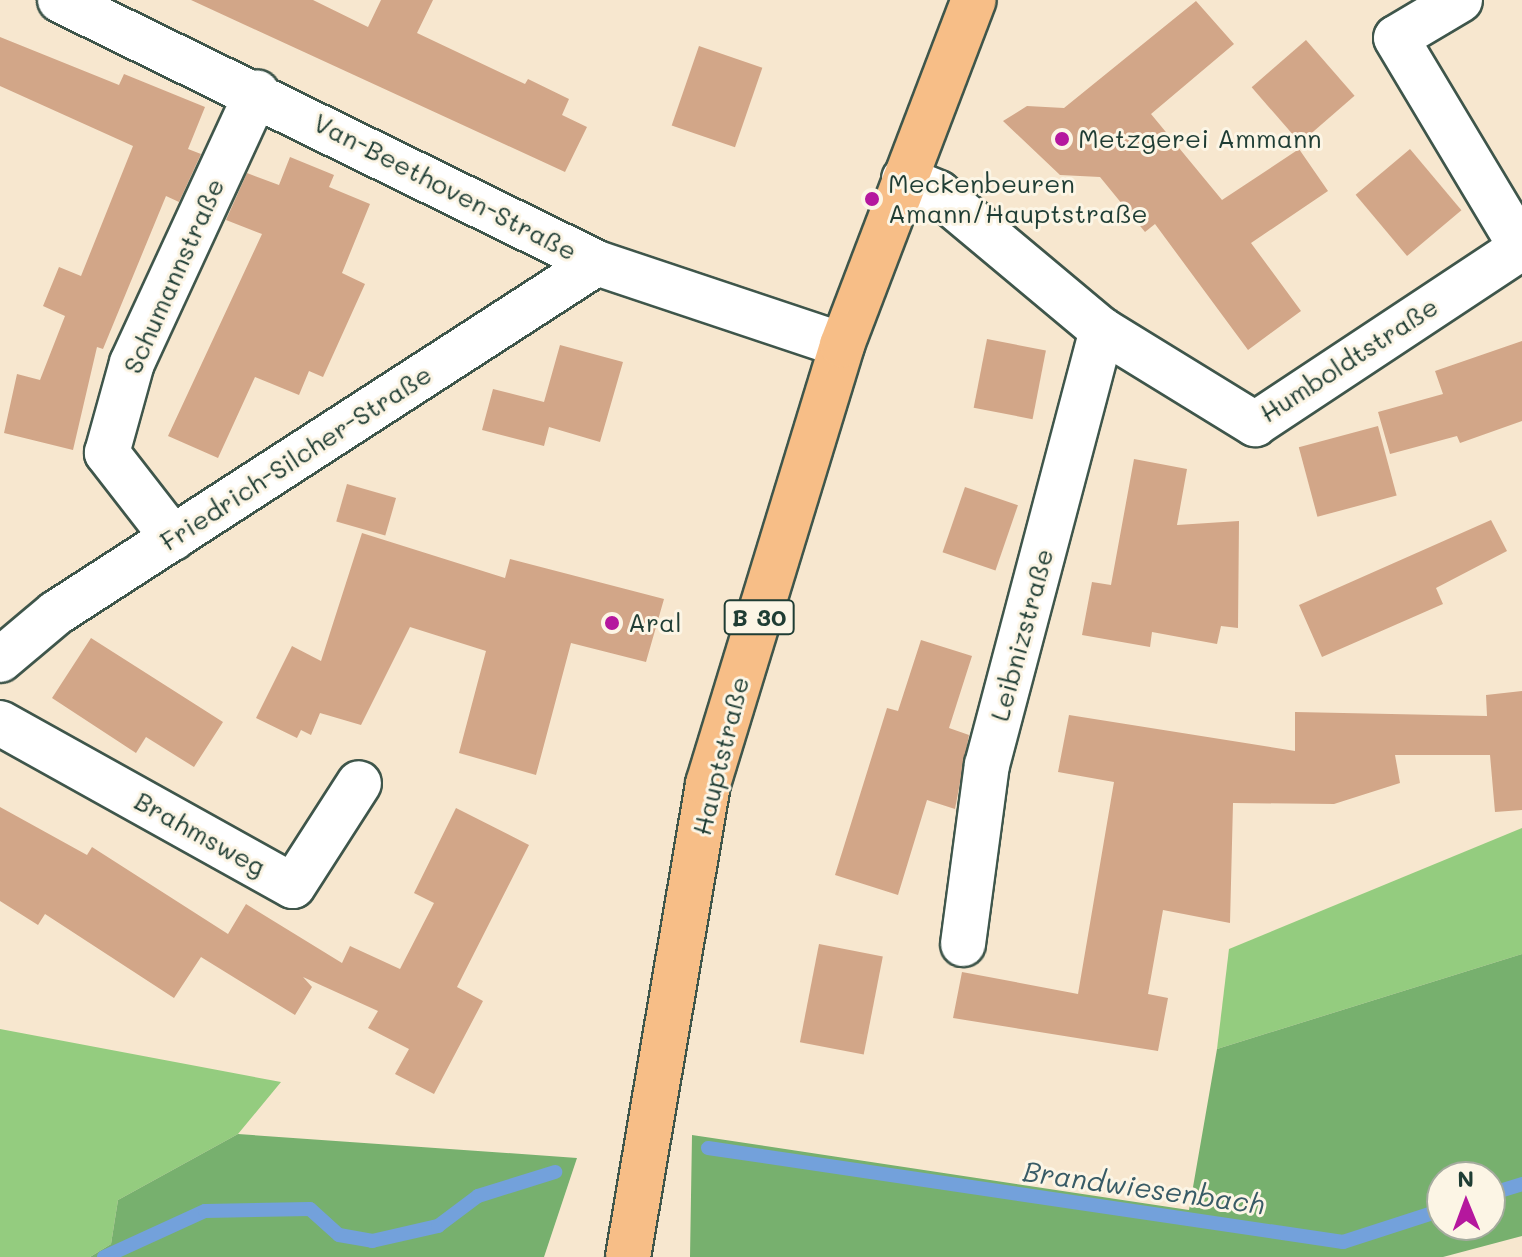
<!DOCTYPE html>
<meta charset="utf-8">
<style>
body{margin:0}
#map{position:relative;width:1522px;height:1257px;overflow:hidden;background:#f7e7cf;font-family:Mali,sans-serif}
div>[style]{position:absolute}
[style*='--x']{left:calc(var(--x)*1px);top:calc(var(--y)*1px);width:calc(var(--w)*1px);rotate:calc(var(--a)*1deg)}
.green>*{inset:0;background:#94cc7f}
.forest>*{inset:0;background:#77b06e}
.stream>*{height:14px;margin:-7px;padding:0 7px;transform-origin:7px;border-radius:7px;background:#73a1db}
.building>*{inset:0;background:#d2a688;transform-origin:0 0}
.roads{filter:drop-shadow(2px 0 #3f564b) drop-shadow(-2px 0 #3f564b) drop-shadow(0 2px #3f564b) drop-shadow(0 -2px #3f564b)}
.minor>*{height:44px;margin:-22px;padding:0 22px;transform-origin:22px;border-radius:22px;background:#fff}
.major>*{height:44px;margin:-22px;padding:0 22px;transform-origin:22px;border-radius:22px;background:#f7be87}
.dots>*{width:22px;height:22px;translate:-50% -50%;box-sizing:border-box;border:4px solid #fcf5e5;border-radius:50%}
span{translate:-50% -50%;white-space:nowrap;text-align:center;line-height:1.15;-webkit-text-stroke:6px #fcf5e5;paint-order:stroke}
.shield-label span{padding:2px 6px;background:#fcf5e5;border:2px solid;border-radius:6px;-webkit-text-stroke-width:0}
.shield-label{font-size:24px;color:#1f3d34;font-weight:700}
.poi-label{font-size:26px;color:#1f3d34}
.left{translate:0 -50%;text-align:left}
.street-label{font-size:26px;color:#1f3d34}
.water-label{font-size:28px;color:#385b66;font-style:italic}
.north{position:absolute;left:1426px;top:1161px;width:80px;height:80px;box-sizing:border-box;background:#fcf5e5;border:2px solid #a4ab9e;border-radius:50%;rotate:359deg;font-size:22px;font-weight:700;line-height:32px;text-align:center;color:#1f3d34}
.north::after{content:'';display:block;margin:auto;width:28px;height:36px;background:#b5179e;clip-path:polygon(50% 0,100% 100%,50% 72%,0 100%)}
</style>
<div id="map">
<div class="green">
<div style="clip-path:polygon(1522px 828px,1522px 954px,1217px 1049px,1229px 949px)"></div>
<div style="clip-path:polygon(0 1029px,281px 1082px,238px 1134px,118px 1200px,111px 1244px,90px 1257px,0 1257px)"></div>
</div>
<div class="forest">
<div style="clip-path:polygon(evenodd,1522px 954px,1522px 1236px,1443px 1257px,690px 1257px,692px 1135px,1189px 1210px,1217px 1049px,1522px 954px,1490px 1177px,1490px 1225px,1442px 1225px,1442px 1177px,1490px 1177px)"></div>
<div style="clip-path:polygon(238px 1134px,577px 1158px,544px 1257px,90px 1257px,111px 1244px,118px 1200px)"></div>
</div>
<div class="stream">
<div style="--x:708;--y:1148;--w:642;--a:8.42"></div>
<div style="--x:1343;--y:1242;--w:104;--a:-17.9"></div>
<div style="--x:1490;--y:1194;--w:34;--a:-17"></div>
<div style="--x:104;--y:1257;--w:111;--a:-24.5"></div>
<div style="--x:205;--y:1211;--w:105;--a:-1.1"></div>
<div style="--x:310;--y:1209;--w:39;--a:42"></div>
<div style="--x:339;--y:1235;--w:34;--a:10"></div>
<div style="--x:372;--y:1241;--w:68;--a:-12.8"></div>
<div style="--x:438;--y:1226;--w:50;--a:-36.9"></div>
<div style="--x:478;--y:1196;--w:81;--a:-17.3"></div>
</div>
<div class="building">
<div style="clip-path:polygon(191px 0,313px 0,368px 27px,381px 0,433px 0,417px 33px,525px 84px,528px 79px,569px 99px,562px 115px,587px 127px,565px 172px)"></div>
<div style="clip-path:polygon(1196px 1px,1234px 44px,1151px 114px,1222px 200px,1299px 149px,1328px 191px,1251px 243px,1301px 311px,1248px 350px,1155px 224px,1145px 232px,1100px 177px,1060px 175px,1003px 121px,1027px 106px,1064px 108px)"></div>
<div style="clip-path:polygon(0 37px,119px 85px,124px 74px,205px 107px,188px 149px,201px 154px,179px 202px,166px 196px,103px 349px,97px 347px,73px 450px,4px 433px,17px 374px,40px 380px,65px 316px,43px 306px,59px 267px,81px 276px,133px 146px,0 86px)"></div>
<div style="left:1306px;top:40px;width:74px;height:72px;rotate:49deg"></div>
<div style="left:699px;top:46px;width:67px;height:84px;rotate:19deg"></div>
<div style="left:1410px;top:149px;width:80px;height:71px;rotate:50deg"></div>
<div style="clip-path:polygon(290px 157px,334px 175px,329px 187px,370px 204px,342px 273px,365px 284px,323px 377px,309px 371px,299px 395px,255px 377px,218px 458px,168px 436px,262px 234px,226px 220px,247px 173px,279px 185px)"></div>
<div style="left:987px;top:339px;width:60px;height:70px;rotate:11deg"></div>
<div style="clip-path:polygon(1522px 341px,1522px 421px,1460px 443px,1457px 436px,1390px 454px,1378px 412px,1443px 394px,1435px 371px)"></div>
<div style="clip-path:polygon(560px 345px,623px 362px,600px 442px,549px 427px,544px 446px,482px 430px,493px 389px,544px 402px)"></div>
<div style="left:1378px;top:426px;width:72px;height:82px;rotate:75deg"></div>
<div style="clip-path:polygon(1134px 459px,1187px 469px,1177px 525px,1239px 521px,1238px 628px,1221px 626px,1217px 644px,1152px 632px,1150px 647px,1082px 635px,1092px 582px,1111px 585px)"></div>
<div style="left:347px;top:484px;width:51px;height:39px;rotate:16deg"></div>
<div style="left:965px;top:487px;width:56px;height:69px;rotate:19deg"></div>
<div style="clip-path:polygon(1491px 520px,1507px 551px,1436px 588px,1443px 604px,1322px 657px,1299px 605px)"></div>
<div style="clip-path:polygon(362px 533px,505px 578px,510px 559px,664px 599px,646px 662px,571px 643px,536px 775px,459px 753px,486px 651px,410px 627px,361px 725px,320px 713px,311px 735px,301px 730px,297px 738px,256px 718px,292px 646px,321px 661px)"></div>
<div style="clip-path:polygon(91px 638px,223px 722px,194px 767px,146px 737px,136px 753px,52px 698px)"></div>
<div style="clip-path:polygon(921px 640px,972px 656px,949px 728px,969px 735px,955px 809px,927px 800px,898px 895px,835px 875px,887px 708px,898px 711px)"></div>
<div style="clip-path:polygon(1522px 691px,1522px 810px,1495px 812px,1490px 755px,1395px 755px,1400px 783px,1334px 804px,1233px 803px,1230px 923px,1163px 910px,1148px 994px,1168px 998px,1158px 1051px,953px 1018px,962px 972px,1078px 994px,1114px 782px,1058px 772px,1069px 715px,1295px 751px,1295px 712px,1487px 716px,1486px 695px)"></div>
<div style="clip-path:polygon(0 807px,87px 855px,92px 847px,228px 934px,246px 904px,342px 963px,350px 946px,400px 969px,434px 903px,414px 893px,456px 808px,529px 845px,457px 987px,483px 1001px,434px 1094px,395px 1074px,409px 1049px,368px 1028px,378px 1011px,303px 977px,312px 987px,295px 1015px,201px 957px,174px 998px,45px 914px,38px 925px,0 901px)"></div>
<div style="left:819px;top:944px;width:65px;height:100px;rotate:11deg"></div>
</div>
<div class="roads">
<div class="minor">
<div style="--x:60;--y:0;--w:598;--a:26.09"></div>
<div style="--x:597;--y:263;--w:258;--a:18.5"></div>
<div style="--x:1460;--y:0;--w:74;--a:149.3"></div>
<div style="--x:1396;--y:38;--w:244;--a:59.1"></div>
<div style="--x:904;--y:179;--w:37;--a:22"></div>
<div style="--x:938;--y:193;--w:214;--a:39.9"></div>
<div style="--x:1102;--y:330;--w:180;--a:31.6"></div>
<div style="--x:1255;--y:424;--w:320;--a:-33.5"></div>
<div style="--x:173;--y:538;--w:108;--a:-127.8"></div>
<div style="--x:107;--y:453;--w:93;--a:-74.5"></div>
<div style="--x:132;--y:363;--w:298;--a:-65.2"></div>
<div style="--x:0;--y:660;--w:73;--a:-40"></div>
<div style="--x:56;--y:613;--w:644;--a:-32.9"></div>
<div style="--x:0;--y:723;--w:335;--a:29.1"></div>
<div style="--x:293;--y:886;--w:122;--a:-57.3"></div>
<div style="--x:963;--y:944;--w:181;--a:-82.4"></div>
<div style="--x:987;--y:765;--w:450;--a:-75.2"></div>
</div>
<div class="major">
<div style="--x:628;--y:1257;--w:480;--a:-80.4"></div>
<div style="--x:708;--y:784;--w:459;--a:-73"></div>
<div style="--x:842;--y:345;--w:369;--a:-69.1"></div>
</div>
</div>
<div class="dots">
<div style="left:1062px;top:139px;background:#b5179e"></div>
<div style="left:872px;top:199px;background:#b5179e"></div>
<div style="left:612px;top:623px;background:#b5179e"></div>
</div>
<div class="shield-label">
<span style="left:759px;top:617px">B 30</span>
</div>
<div class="poi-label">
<span class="left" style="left:1078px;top:139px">Metzgerei Ammann</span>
<span class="left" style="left:888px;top:199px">Meckenbeuren<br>Amann/Hauptstraße</span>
<span class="left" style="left:628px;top:623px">Aral</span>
</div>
<div class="street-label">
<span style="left:445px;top:187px;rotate:27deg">Van-Beethoven-Straße</span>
<span style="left:174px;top:276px;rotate:-66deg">Schumannstraße</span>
<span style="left:1349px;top:360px;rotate:-33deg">Humboldtstraße</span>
<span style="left:296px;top:458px;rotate:-33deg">Friedrich-Silcher-Straße</span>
<span style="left:1022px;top:635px;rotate:-75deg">Leibnizstraße</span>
<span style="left:721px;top:756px;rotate:-76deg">Hauptstraße</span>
<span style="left:200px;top:834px;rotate:29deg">Brahmsweg</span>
</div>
<div class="water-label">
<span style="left:1144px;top:1187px;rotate:8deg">Brandwiesenbach</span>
</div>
<div class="north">N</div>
</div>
